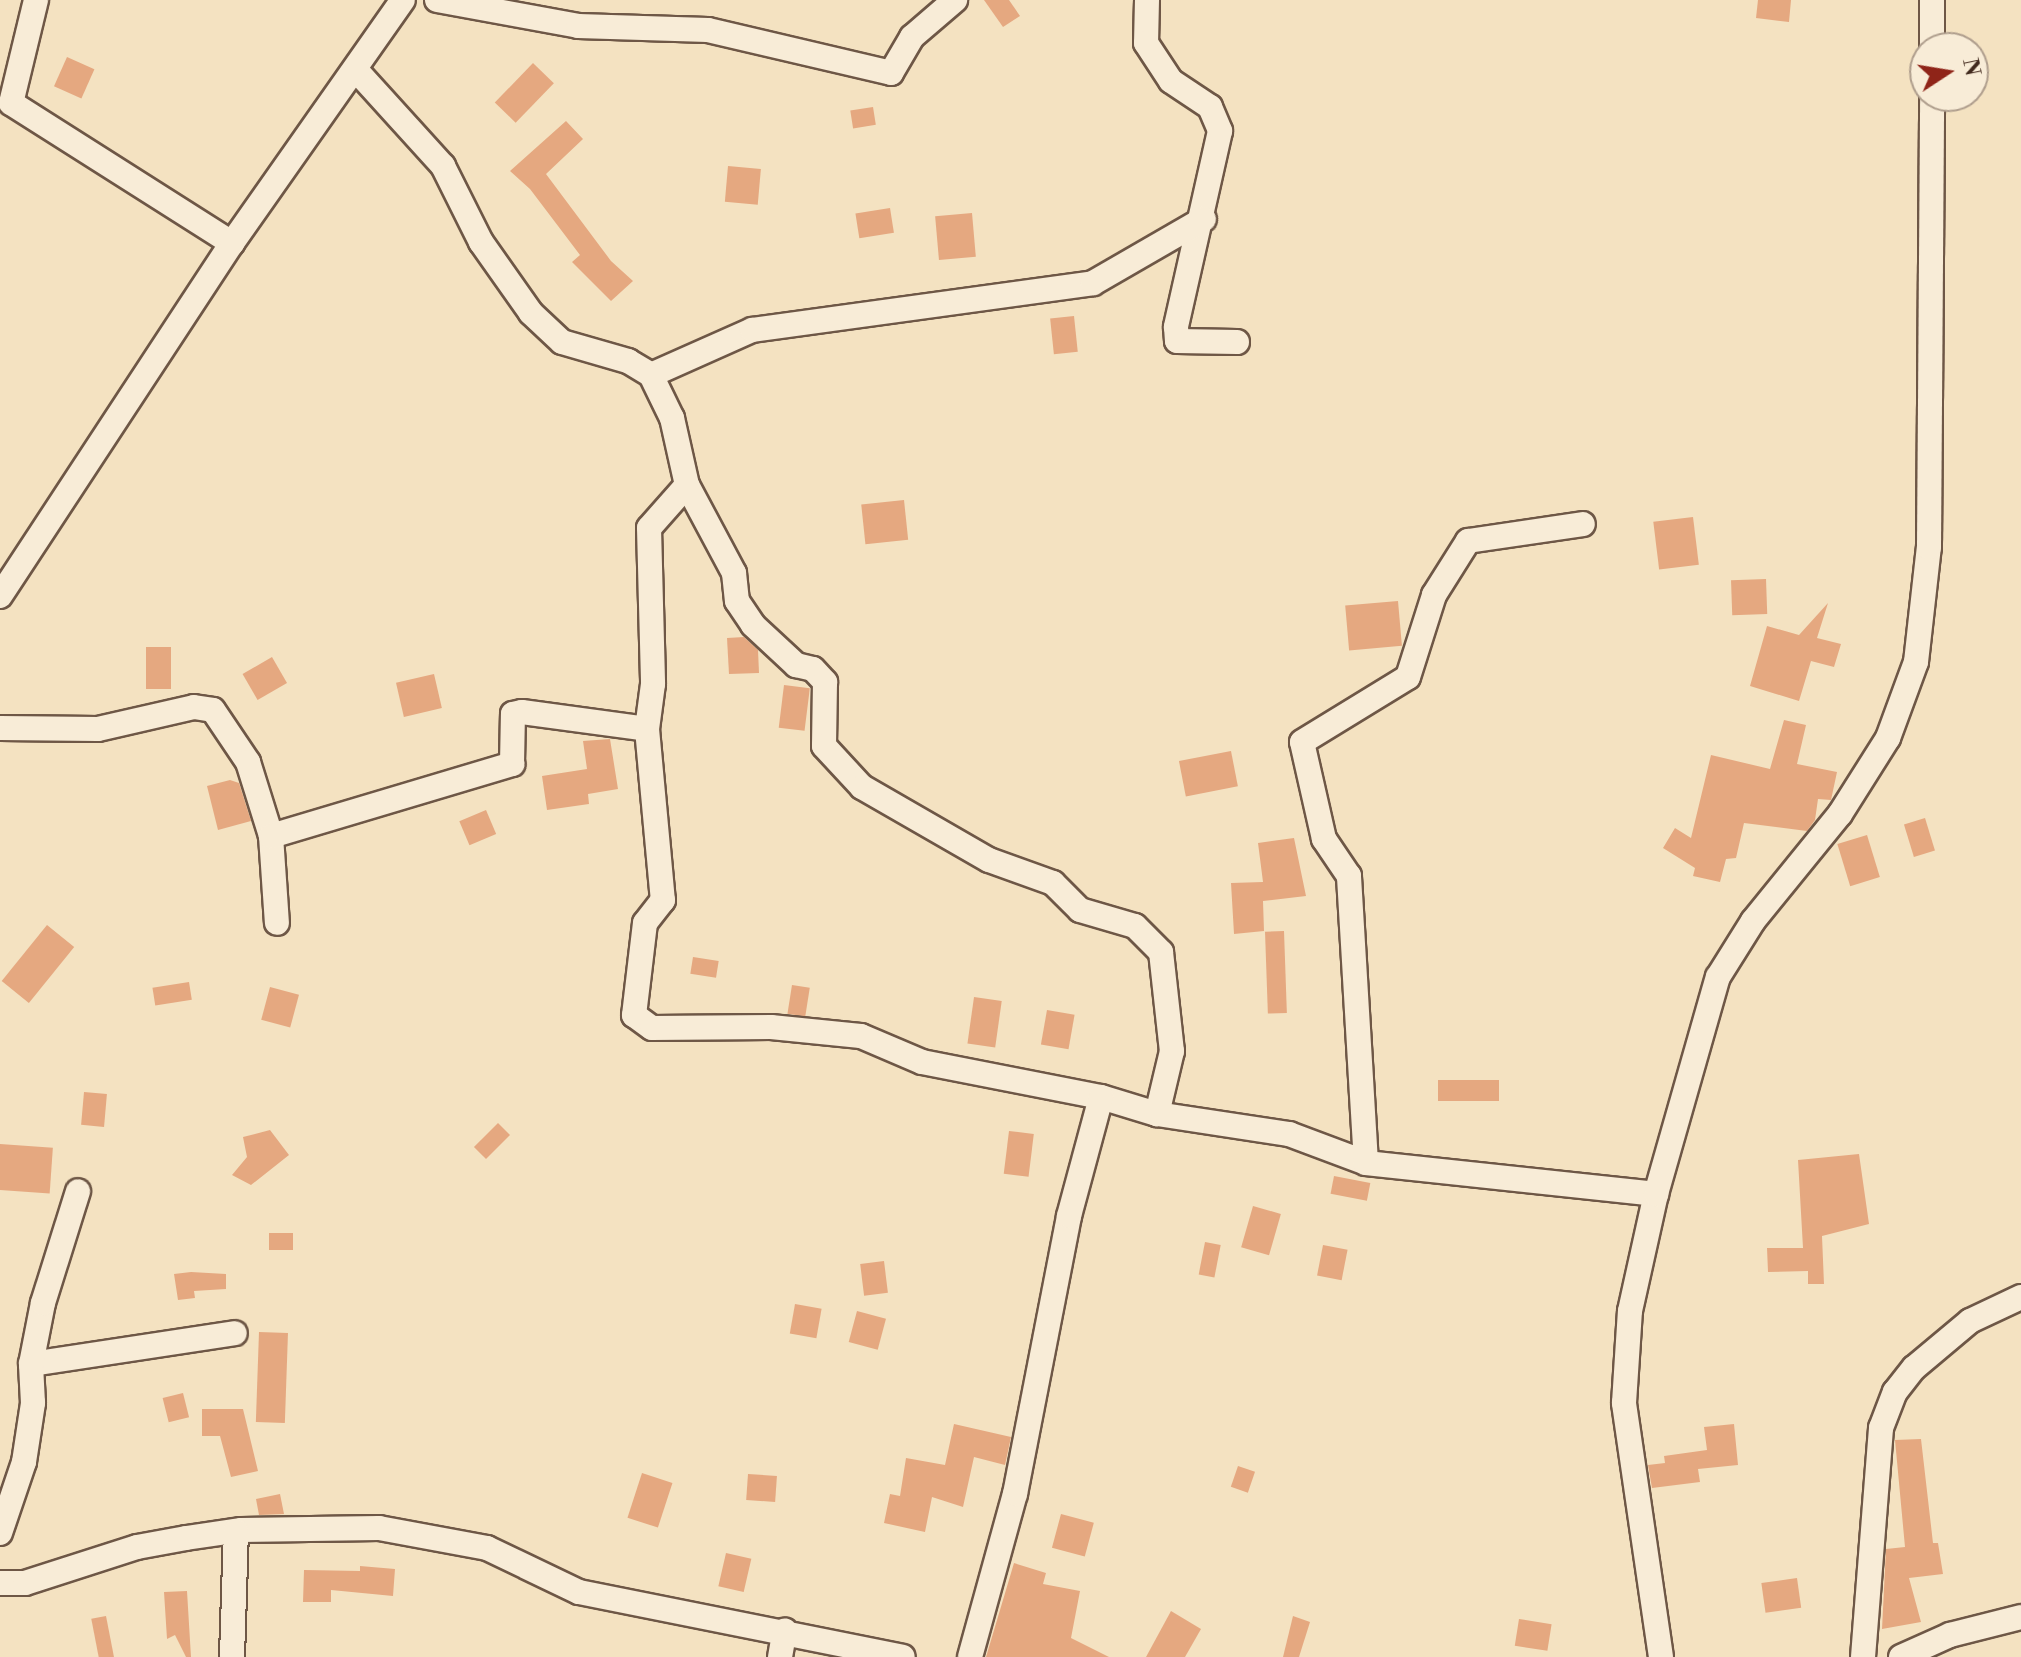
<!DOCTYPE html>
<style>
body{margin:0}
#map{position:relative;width:2021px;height:1657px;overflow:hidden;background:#f4e2c1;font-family:"Libre Bodoni",serif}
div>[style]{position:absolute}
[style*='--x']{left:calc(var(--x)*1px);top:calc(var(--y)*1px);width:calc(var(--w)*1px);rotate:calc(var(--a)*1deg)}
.building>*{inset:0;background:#e5a880;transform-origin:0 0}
.roads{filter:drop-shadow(2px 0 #6e5746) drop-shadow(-2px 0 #6e5746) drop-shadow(0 2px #6e5746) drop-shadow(0 -2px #6e5746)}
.street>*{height:24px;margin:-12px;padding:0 12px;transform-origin:12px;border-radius:12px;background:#f8ecd7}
span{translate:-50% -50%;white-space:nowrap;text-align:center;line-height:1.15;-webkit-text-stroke:6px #f8ecd7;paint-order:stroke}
.north{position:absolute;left:1909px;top:32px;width:80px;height:80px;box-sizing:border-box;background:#f8ecd7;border:2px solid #af9e8d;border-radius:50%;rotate:78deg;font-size:22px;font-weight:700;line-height:32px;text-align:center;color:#41291d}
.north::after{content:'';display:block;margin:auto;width:28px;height:36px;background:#8f2418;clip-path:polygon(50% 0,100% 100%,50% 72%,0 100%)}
</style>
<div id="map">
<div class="building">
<div style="clip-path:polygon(984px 0,1009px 0,1020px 16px,1003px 27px)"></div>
<div style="clip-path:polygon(1758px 0,1791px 0,1789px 22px,1756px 18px)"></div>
<div style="left:67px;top:57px;width:30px;height:32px;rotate:24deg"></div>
<div style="left:533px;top:63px;width:29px;height:55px;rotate:44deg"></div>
<div style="left:873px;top:107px;width:18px;height:23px;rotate:81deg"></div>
<div style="clip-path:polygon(566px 121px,583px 139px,546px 174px,611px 261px,633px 281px,611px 301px,572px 262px,580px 255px,530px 189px,510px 171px)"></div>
<div style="left:728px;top:166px;width:33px;height:36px;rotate:5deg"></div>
<div style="left:890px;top:208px;width:25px;height:35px;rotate:81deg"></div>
<div style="left:972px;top:213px;width:44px;height:37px;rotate:85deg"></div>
<div style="left:1074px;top:316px;width:36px;height:24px;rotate:84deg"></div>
<div style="left:904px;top:500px;width:40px;height:43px;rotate:84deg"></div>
<div style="left:1693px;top:517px;width:48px;height:40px;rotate:83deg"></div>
<div style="left:1766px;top:579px;width:35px;height:35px;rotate:88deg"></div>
<div style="left:1398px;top:601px;width:45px;height:53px;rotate:85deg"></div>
<div style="clip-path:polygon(1828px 603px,1817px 638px,1841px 644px,1834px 667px,1811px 661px,1799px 701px,1750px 686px,1767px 626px,1799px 635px)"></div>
<div style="clip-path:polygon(744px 637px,758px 650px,759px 673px,729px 674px,727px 638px)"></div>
<div style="left:146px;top:647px;width:25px;height:42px"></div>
<div style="left:272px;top:657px;width:30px;height:34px;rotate:60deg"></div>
<div style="left:434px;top:674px;width:35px;height:39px;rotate:77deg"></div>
<div style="left:784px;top:685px;width:26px;height:43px;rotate:7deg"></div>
<div style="clip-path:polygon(1784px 720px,1806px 725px,1797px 764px,1837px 772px,1831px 800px,1818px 799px,1815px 820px,1807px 831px,1744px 823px,1736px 858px,1726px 859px,1720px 882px,1693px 876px,1695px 868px,1663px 848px,1675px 828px,1691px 838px,1711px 755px,1770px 769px)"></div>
<div style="clip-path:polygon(610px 739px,618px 789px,588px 794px,589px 804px,547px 810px,542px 776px,587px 769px,583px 741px)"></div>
<div style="left:1231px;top:751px;width:36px;height:53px;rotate:79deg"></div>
<div style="clip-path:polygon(230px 780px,239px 783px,251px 821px,218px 830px,207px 786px)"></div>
<div style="left:486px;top:810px;width:26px;height:29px;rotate:67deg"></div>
<div style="left:1925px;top:818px;width:34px;height:22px;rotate:73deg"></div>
<div style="left:1867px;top:835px;width:44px;height:31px;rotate:73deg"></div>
<div style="clip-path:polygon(1294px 838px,1306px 896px,1263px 901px,1264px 931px,1234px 934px,1231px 883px,1263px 882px,1258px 843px)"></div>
<div style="left:47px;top:925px;width:35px;height:72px;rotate:39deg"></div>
<div style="left:1284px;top:931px;width:82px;height:19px;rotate:88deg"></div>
<div style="left:693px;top:957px;width:26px;height:17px;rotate:9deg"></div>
<div style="left:189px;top:982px;width:18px;height:37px;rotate:81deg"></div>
<div style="left:792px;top:985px;width:18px;height:29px;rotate:9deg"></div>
<div style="left:270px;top:987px;width:30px;height:34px;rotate:15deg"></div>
<div style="left:974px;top:997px;width:28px;height:47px;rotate:8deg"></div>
<div style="left:1047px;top:1010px;width:28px;height:35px;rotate:10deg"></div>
<div style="left:1438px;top:1080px;width:61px;height:21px"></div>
<div style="left:84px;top:1092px;width:23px;height:33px;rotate:5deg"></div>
<div style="left:498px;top:1123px;width:17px;height:34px;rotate:45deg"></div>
<div style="clip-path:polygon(270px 1130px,289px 1155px,251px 1185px,232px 1175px,247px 1157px,243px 1137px)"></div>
<div style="left:1009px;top:1131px;width:25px;height:43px;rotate:7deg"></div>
<div style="left:0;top:1144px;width:53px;height:46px;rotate:4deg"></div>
<div style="clip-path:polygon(1859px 1154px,1869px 1224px,1822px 1236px,1824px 1284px,1808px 1284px,1808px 1271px,1768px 1272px,1767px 1248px,1803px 1248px,1798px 1160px)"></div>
<div style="left:1334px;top:1176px;width:37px;height:18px;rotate:11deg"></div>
<div style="left:1253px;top:1206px;width:29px;height:43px;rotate:16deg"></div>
<div style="left:269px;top:1233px;width:24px;height:17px"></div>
<div style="left:1205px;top:1242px;width:16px;height:33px;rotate:11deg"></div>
<div style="left:1323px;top:1245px;width:25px;height:31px;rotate:11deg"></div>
<div style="left:884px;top:1261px;width:32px;height:24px;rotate:83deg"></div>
<div style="clip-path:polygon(191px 1272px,226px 1274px,226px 1289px,194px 1291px,195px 1298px,178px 1300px,174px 1274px)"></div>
<div style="left:795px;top:1304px;width:27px;height:30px;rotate:10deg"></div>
<div style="left:857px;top:1311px;width:30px;height:32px;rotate:15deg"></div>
<div style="left:259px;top:1332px;width:29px;height:90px;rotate:2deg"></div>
<div style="left:183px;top:1393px;width:25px;height:21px;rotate:76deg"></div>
<div style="clip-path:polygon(202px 1409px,243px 1409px,258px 1471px,231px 1477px,220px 1436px,202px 1436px)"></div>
<div style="clip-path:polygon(954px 1424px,1011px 1437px,1005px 1465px,974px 1457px,963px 1507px,932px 1497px,925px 1532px,884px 1523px,890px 1494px,900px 1496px,906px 1458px,945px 1465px)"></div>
<div style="clip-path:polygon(1734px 1424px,1738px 1465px,1698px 1469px,1700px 1482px,1652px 1488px,1648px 1465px,1665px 1463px,1664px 1456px,1707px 1450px,1704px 1427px)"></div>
<div style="clip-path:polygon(1921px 1439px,1933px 1543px,1938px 1543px,1943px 1574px,1909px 1578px,1921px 1622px,1882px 1629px,1886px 1549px,1905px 1547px,1895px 1440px)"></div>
<div style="left:1238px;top:1466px;width:18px;height:22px;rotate:19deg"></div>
<div style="left:642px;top:1473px;width:32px;height:47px;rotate:18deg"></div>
<div style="left:748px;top:1474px;width:29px;height:26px;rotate:4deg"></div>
<div style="clip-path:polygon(280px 1494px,284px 1514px,259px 1515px,256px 1499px)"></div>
<div style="left:1061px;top:1514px;width:34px;height:35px;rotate:15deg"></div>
<div style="left:726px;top:1553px;width:26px;height:34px;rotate:13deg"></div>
<div style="clip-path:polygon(1014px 1563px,1046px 1573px,1043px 1584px,1080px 1591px,1071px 1638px,1109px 1657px,986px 1657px)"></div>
<div style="clip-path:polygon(360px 1566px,395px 1569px,393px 1596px,331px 1590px,331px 1602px,303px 1602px,304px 1570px,360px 1571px)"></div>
<div style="left:1797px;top:1578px;width:30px;height:36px;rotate:82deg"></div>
<div style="clip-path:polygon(187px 1591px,191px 1657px,186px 1657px,175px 1635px,167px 1639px,164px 1592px)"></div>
<div style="clip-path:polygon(1171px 1611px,1201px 1629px,1185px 1657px,1146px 1657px)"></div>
<div style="left:106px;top:1616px;width:42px;height:15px;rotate:79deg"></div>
<div style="clip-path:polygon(1293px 1616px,1310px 1622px,1299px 1657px,1283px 1657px)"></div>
<div style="left:1519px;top:1619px;width:33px;height:27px;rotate:9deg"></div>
</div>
<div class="roads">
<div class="street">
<div style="--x:36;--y:0;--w:106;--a:103.6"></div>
<div style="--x:11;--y:103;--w:262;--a:32.4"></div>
<div style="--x:437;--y:0;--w:143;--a:10.4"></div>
<div style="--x:578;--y:26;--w:130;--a:1.8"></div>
<div style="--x:708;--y:30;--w:188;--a:13.2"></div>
<div style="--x:891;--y:73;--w:42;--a:-59.7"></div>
<div style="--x:912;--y:37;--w:57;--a:-40.7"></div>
<div style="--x:1147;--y:0;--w:43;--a:91.3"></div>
<div style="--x:1146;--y:43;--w:45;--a:56.7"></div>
<div style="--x:1171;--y:81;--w:47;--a:33.7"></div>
<div style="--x:1210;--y:107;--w:26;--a:67"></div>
<div style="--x:1220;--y:131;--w:201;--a:102.7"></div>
<div style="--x:1176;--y:327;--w:14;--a:86"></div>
<div style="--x:1177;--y:341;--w:60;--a:1"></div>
<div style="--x:1932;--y:0;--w:48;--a:90"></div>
<div style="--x:356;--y:70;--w:130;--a:47.8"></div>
<div style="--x:443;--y:166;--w:85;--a:63.4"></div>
<div style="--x:481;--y:242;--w:87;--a:54.8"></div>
<div style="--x:531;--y:313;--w:42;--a:43.1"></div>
<div style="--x:562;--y:342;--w:69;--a:16.1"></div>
<div style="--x:628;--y:361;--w:27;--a:31"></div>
<div style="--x:651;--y:375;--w:48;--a:64"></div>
<div style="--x:672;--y:418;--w:69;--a:77.4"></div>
<div style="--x:687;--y:485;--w:57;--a:131.5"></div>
<div style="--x:649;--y:528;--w:156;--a:88.5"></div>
<div style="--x:653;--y:684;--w:45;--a:97.6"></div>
<div style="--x:647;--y:729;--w:172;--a:84.7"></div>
<div style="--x:663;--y:900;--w:29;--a:128"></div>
<div style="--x:645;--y:923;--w:93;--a:96.8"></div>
<div style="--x:634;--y:1015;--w:22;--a:36"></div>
<div style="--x:652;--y:1028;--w:119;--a:-0.5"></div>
<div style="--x:771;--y:1027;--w:90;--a:5.7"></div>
<div style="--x:861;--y:1036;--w:66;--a:23.1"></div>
<div style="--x:922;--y:1062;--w:182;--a:11.1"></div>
<div style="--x:1101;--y:1097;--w:59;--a:16.9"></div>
<div style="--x:1157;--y:1114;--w:134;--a:8.6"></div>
<div style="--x:1289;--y:1134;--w:82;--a:20.6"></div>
<div style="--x:1366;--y:1163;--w:292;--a:6.1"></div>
<div style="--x:651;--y:375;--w:111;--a:-24"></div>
<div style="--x:752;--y:330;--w:344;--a:-7.8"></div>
<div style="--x:1093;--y:283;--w:128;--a:-30"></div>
<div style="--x:687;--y:485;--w:100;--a:61.9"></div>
<div style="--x:734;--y:573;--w:28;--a:84"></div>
<div style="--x:737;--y:601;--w:29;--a:56"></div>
<div style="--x:753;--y:625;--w:59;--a:42.9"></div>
<div style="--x:796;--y:665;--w:17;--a:13"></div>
<div style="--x:813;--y:669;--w:18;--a:47"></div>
<div style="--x:825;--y:682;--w:64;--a:90.9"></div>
<div style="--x:824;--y:746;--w:56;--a:47.2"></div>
<div style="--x:862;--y:787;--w:146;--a:29.9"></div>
<div style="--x:989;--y:860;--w:68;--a:19.8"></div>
<div style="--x:1053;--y:883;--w:38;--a:45"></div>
<div style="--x:1080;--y:910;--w:57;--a:16.2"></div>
<div style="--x:1135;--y:926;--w:37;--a:45"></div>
<div style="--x:1161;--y:952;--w:100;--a:83.7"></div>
<div style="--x:1172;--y:1051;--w:65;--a:103.4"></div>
<div style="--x:0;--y:596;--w:422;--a:-56.7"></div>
<div style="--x:232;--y:243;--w:297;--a:-54.9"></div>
<div style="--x:0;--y:728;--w:98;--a:0.6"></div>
<div style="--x:98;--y:729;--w:98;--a:-12.9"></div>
<div style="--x:194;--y:707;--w:19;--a:9"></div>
<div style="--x:213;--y:710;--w:63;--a:56.1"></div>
<div style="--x:248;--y:762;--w:77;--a:72.7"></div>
<div style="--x:271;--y:836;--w:87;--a:86.1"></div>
<div style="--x:271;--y:836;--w:252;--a:-16.6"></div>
<div style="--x:512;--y:764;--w:50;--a:-88.9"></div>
<div style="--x:513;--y:714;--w:9;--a:-13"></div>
<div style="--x:522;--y:712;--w:126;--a:7.7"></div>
<div style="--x:1366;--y:1163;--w:288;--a:-93.4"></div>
<div style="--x:1349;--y:876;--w:45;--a:-124"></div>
<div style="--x:1324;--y:839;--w:99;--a:-102.8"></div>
<div style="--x:1302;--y:742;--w:124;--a:-31.5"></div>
<div style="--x:1408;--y:677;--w:86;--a:-72.4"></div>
<div style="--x:1434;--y:595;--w:64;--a:-57.8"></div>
<div style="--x:1468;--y:541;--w:116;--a:-8.4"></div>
<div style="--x:31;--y:1364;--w:206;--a:-8.6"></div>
<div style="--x:0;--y:1533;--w:75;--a:-71.3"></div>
<div style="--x:24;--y:1462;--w:60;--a:-81.3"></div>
<div style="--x:33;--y:1403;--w:39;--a:-93"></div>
<div style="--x:31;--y:1364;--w:62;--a:-78.9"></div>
<div style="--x:43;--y:1303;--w:117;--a:-72.6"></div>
<div style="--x:0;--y:1583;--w:25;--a:0"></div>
<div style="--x:25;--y:1583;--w:118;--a:-17.8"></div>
<div style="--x:137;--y:1547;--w:50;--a:-10.4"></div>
<div style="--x:186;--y:1538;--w:56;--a:-8.3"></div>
<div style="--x:241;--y:1530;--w:138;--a:-0.8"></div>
<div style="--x:379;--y:1528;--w:110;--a:10.5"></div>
<div style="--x:487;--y:1548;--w:102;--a:25.6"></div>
<div style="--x:579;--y:1592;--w:330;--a:11.3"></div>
<div style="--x:232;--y:1657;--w:126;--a:-88.2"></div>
<div style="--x:780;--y:1657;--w:27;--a:-80"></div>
<div style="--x:970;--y:1657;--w:169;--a:-74.6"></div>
<div style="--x:1015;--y:1494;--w:283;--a:-79"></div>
<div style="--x:1069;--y:1216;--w:123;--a:-74.9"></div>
<div style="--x:1661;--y:1657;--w:257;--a:-98.3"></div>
<div style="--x:1624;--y:1403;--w:92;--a:-86.3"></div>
<div style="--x:1630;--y:1311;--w:120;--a:-77.5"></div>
<div style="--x:1656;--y:1194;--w:226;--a:-74.1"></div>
<div style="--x:1718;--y:977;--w:66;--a:-58"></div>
<div style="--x:1753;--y:921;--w:138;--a:-50.9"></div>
<div style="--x:1840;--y:814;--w:90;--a:-57.7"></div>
<div style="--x:1888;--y:738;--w:81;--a:-69.8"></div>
<div style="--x:1916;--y:662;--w:116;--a:-83.6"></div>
<div style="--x:1929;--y:547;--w:451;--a:-89.6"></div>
<div style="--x:1863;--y:1657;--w:230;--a:-85.5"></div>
<div style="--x:1881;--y:1428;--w:39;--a:-69"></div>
<div style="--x:1895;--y:1392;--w:31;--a:-52"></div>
<div style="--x:1914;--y:1368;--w:73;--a:-40"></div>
<div style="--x:1970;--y:1321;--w:56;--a:-25.2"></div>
<div style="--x:1901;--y:1657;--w:54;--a:-24.2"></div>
<div style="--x:1950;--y:1635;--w:73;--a:-14.2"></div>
</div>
</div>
<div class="north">N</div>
</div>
